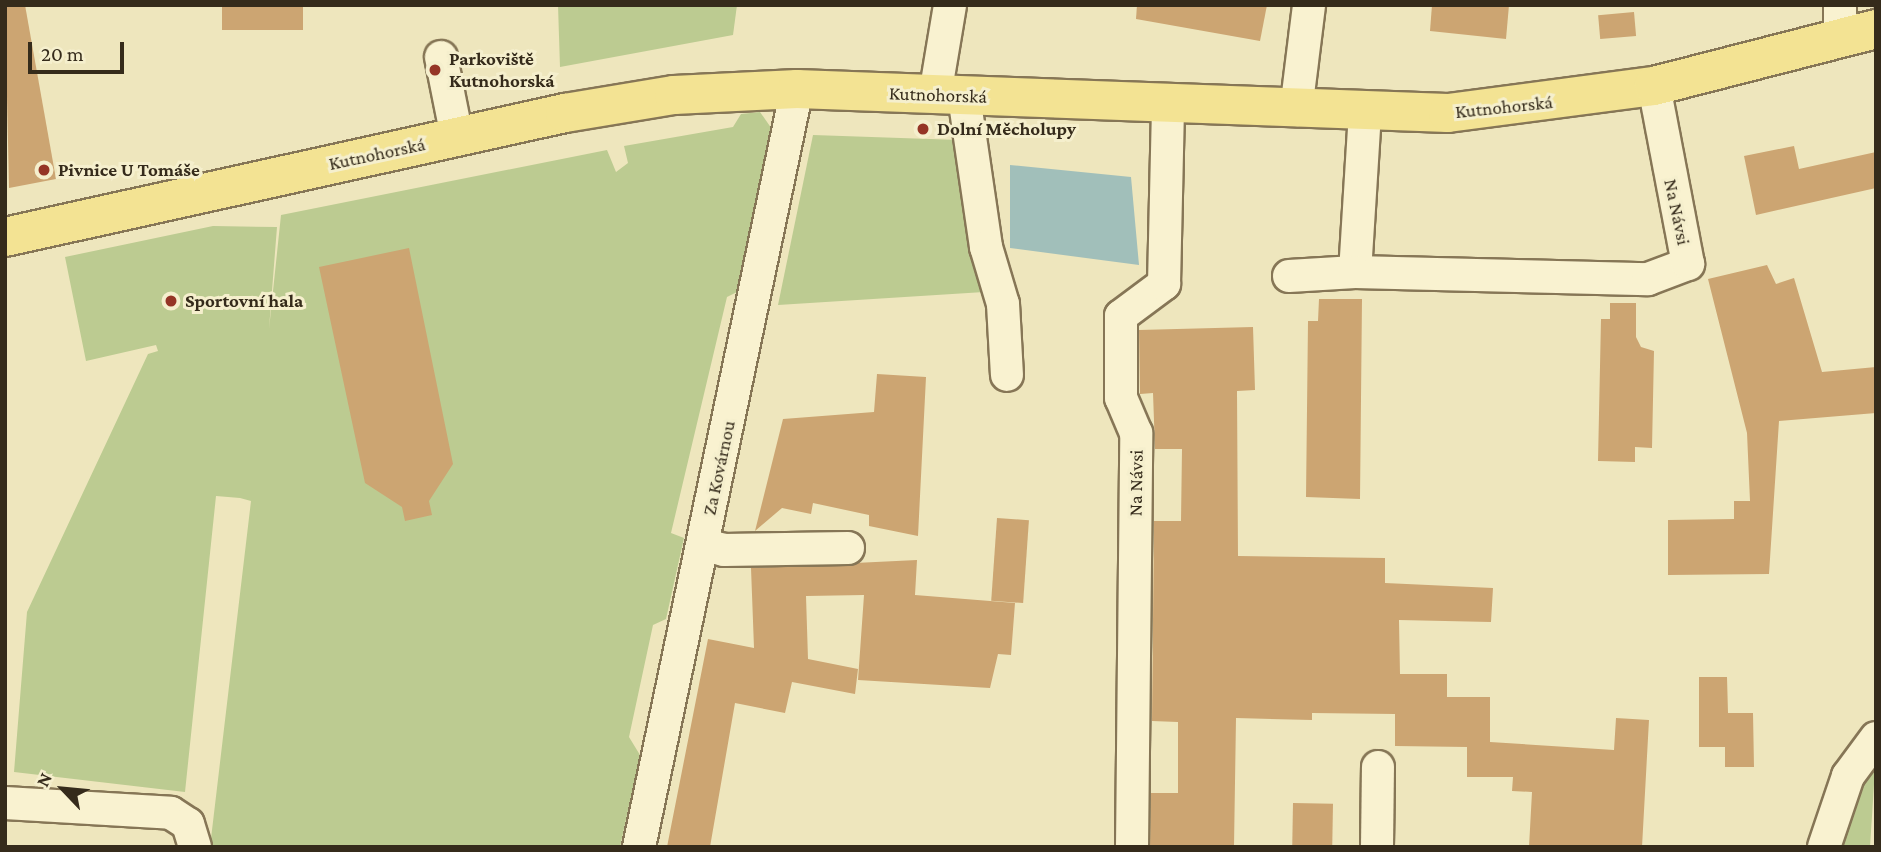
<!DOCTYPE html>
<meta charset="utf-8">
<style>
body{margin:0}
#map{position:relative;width:1881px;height:852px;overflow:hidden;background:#eee6bd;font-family:"Crimson Pro",serif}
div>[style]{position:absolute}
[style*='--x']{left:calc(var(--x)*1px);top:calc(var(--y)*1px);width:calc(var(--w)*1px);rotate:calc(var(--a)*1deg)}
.green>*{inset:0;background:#bccb91}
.water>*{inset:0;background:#a1bfba}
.building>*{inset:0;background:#cca572;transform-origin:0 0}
.roads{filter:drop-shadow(2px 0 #867656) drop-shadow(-2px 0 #867656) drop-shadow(0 2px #867656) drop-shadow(0 -2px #867656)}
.minor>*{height:32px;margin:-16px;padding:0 16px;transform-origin:16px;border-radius:16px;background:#f9f2d0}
.major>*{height:38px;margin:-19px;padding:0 19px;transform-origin:19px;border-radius:19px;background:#f3e393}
.dots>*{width:19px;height:19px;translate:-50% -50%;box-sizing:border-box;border:4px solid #f5efcd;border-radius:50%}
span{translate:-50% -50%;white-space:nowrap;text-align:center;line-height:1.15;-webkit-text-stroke:6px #f5efcd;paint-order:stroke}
.poi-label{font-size:19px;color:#352b1b;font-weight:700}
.left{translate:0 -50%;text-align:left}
.street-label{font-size:19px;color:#352b1b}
.frame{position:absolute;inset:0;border:7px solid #352b1b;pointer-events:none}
.north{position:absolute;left:28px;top:754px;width:70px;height:70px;-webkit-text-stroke:5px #f5efcd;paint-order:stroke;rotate:296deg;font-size:19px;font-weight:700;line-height:28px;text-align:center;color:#352b1b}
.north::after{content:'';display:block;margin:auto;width:24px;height:32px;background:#352b1b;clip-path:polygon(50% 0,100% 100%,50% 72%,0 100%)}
.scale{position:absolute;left:28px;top:42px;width:96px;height:32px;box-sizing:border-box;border:4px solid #352b1b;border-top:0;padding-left:9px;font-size:21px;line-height:24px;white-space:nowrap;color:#352b1b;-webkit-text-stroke:5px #f5efcd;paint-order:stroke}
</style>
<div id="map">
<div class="green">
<div style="clip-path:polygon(558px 5px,737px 5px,733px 35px,560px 67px)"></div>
<div style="clip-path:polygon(760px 112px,774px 132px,743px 289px,727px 297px,671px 533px,684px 538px,666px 619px,653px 625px,629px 737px,640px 755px,620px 847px,210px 847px,251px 501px,240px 498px,216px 496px,185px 792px,14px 772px,27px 612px,148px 354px,158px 351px,156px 345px,86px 361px,65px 257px,213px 226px,277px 227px,269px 329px,281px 215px,607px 150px,616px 172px,628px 163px,624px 146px,733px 127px,741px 114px)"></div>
<div style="clip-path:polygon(813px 135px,959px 140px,984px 292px,778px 305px)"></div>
<div style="clip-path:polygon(1876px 753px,1870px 847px,1842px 847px,1849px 788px)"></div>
</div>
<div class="water">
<div style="clip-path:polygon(1010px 165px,1131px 177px,1139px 265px,1010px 248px)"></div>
</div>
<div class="building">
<div style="clip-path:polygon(5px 5px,25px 5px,56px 179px,9px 188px)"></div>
<div style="left:222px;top:5px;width:81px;height:25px"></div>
<div style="clip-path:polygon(1137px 5px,1267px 5px,1260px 41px,1136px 19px)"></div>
<div style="clip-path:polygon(1432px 5px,1509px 5px,1506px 39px,1430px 31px)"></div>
<div style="left:1634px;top:12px;width:24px;height:36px;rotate:85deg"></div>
<div style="clip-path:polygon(1794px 146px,1799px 169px,1876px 152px,1876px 188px,1756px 215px,1744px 156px)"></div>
<div style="clip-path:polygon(409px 248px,453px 464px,429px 501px,432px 515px,405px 521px,402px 507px,365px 483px,319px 267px)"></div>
<div style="clip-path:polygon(1767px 265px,1776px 284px,1794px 278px,1822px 372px,1876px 367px,1876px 413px,1779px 421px,1769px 574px,1668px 575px,1668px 520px,1734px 519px,1734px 501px,1750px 501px,1747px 433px,1708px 279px)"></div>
<div style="clip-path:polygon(1319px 299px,1362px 299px,1360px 499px,1306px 497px,1308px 321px,1318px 321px)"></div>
<div style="clip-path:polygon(1610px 303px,1636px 303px,1636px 337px,1641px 347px,1654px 351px,1652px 448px,1635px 447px,1635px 462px,1598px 461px,1601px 319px,1610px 319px)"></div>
<div style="clip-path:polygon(1253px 327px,1255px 390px,1237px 391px,1238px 556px,1385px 558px,1385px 583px,1493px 588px,1491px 622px,1399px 620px,1400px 674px,1447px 674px,1447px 697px,1490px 697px,1490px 742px,1614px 750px,1616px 718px,1649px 720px,1642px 847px,1529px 847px,1532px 792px,1512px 791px,1513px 777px,1467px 777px,1467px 747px,1395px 746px,1395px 714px,1312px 713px,1312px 720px,1236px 718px,1234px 847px,1150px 847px,1151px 793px,1178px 793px,1178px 722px,1152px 721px,1154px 521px,1181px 521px,1182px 449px,1155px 449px,1153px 393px,1140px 394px,1139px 330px)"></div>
<div style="clip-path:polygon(877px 374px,926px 377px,918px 536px,869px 526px,869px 515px,813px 503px,811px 514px,782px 508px,755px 531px,783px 419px,874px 412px)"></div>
<div style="left:997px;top:518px;width:32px;height:83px;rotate:4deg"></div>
<div style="clip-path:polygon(917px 560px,915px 595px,1015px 603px,1011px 655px,998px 654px,990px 688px,858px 680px,864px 595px,806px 596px,808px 659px,858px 669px,855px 694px,792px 682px,785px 713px,735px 703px,710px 847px,667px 847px,708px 639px,754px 648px,751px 568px)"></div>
<div style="clip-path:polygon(1699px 677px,1727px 677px,1728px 713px,1753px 713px,1754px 767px,1725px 767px,1725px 747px,1699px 747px)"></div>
<div style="left:1293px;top:803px;width:40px;height:44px;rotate:1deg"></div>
</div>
<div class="roads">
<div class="minor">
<div style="--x:1840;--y:5;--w:33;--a:90"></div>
<div style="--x:441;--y:57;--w:82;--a:78.7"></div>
<div style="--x:935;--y:95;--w:91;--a:-80.5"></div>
<div style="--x:964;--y:96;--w:153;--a:81.7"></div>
<div style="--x:986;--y:247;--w:59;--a:73.4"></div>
<div style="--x:1003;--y:304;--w:71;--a:86.8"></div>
<div style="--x:1296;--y:110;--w:106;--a:-82.9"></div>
<div style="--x:1365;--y:113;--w:159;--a:93.6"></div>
<div style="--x:1355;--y:272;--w:293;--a:1.4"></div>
<div style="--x:1648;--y:279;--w:43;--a:-20.6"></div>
<div style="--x:1688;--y:264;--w:181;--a:-100.8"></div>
<div style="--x:1289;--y:276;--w:66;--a:-3.5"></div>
<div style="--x:703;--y:545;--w:22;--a:13"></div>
<div style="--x:724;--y:550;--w:124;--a:-0.9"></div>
<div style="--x:5;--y:803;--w:166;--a:3.4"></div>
<div style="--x:171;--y:813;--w:20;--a:33"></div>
<div style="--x:188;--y:824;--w:24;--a:73"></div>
<div style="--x:639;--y:847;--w:774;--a:-78.23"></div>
<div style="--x:1132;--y:847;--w:414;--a:-89.4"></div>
<div style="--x:1136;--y:433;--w:38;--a:-113"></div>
<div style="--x:1121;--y:398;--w:82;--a:-90"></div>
<div style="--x:1121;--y:316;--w:54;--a:-36.7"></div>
<div style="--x:1164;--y:284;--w:179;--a:-88.7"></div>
<div style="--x:1377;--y:847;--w:80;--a:-89.3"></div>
<div style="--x:1824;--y:847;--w:75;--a:-71.3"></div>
<div style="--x:1848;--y:776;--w:47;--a:-53.6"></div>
</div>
<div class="major">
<div style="--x:5;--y:237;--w:574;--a:-12.49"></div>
<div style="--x:565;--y:113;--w:110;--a:-9.4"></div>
<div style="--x:674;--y:95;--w:123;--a:-2.8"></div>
<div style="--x:797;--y:89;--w:651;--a:2.11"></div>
<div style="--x:1448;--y:113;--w:208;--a:-7.5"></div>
<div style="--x:1654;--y:86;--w:229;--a:-14.4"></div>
</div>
</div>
<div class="dots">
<div style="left:435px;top:70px;background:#953526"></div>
<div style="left:923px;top:129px;background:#953526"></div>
<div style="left:44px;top:170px;background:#953526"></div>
<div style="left:171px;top:301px;background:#953526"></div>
</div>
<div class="poi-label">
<span class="left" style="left:449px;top:70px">Parkoviště<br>Kutnohorská</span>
<span class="left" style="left:937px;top:129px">Dolní Měcholupy</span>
<span class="left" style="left:58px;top:170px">Pivnice U Tomáše</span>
<span class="left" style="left:185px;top:301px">Sportovní hala</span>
</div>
<div class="street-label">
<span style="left:938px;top:95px;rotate:2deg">Kutnohorská</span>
<span style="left:1504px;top:107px;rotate:-6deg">Kutnohorská</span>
<span style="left:377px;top:154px;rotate:-12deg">Kutnohorská</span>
<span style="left:1677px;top:212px;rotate:78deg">Na Návsi</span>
<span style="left:719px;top:468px;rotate:-78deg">Za Kovárnou</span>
<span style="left:1136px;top:483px;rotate:-89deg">Na Návsi</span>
</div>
<div class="frame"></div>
<div class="north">N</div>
<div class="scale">20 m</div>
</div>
